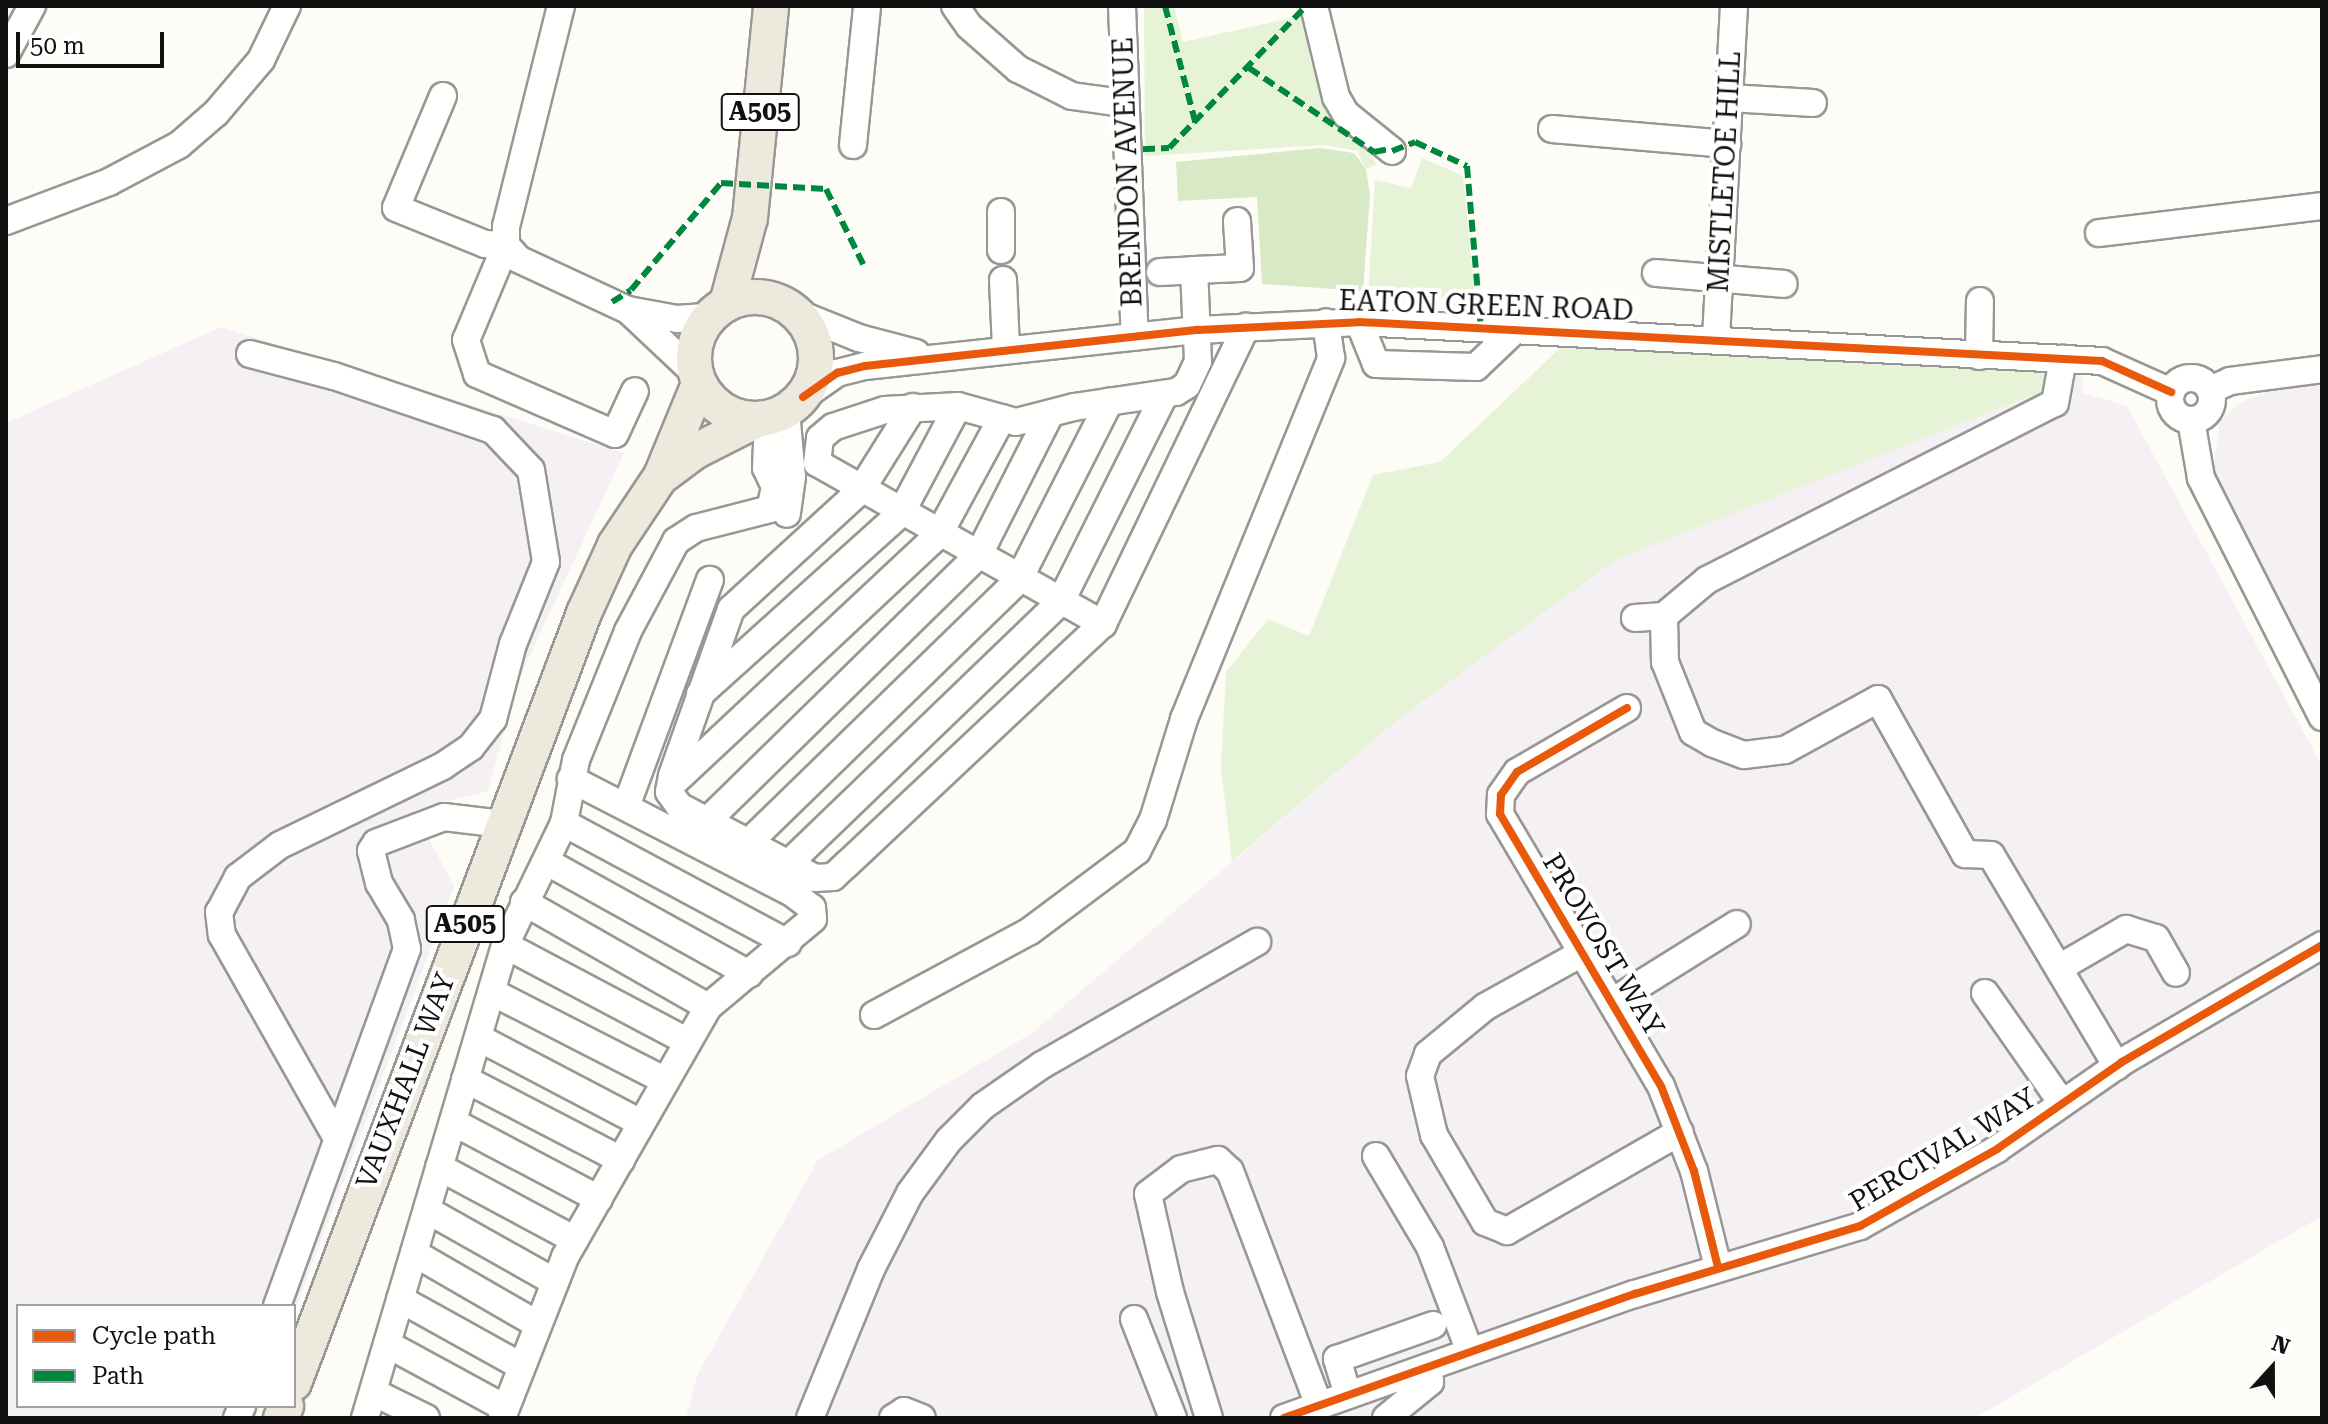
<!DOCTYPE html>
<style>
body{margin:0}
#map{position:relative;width:2328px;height:1424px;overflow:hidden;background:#fdfcf7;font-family:"Roboto Serif",serif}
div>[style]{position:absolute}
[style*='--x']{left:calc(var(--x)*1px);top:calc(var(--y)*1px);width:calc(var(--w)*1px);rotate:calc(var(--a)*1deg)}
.industrial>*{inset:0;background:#f5f0f3}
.green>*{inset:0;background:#e7f3d7}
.forest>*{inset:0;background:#d8eac5}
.roads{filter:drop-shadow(2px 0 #979795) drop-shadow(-2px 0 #979795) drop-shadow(0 2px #979795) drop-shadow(0 -2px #979795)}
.minor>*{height:26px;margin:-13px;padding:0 13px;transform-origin:13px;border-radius:13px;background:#fffffe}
.minor>.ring{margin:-13px;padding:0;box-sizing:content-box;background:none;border:26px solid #fffffe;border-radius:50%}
.major>*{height:34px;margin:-17px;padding:0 17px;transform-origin:17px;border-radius:17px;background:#ede9dc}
.major>.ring{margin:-17px;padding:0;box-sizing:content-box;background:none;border:34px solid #ede9dc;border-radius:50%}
.quiet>*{height:6px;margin-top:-3px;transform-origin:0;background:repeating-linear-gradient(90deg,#00873e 0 12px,transparent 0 18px)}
.cycleway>*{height:8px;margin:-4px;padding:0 4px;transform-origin:4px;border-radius:4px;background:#e8590c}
span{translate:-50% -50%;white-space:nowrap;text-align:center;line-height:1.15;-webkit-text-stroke:8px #fff;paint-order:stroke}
.shield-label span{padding:2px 6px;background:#fff;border:2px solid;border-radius:6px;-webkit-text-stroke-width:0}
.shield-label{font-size:26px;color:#111;font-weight:700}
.street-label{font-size:28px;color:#111}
.frame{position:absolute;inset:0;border:8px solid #111;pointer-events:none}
.legend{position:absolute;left:16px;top:1304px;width:280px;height:104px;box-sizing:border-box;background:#fff;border:2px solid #a0a0a0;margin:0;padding:10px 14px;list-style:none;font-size:24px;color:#111}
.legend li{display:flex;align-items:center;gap:16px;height:40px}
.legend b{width:40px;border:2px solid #a0a0a0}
.north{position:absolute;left:2232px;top:1328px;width:80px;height:80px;-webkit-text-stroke:6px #fff;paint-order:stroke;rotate:21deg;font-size:22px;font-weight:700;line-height:32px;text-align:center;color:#111}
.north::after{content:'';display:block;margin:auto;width:28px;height:36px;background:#111;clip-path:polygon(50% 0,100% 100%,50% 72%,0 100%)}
.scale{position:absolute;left:16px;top:32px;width:148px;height:36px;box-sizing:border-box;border:4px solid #111;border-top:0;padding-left:10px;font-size:24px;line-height:28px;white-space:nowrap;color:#111;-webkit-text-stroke:6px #fff;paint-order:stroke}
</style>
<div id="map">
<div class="industrial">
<div style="clip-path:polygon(221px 327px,624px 453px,517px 683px,488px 791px,413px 810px,454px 886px,294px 1313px,294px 1306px,18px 1306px,18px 1406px,260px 1406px,255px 1418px,6px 1418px,6px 423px)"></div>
<div style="clip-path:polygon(2081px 369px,2083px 393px,2127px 406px,2322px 766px,2322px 1216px,1975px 1418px,686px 1418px,698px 1374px,818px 1160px,1032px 1033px,1399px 719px,1610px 561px,2047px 390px,2054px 370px)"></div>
<div style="clip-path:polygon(2322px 382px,2322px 697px,2212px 478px,2220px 422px,2241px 402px,2278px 388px)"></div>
</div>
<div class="green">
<div style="clip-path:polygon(1144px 6px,1174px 6px,1183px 42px,1305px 15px,1310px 60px,1347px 127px,1377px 164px,1366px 169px,1357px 151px,1325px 145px,1145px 156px)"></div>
<div style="clip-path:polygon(1422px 158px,1463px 176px,1475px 298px,1368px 296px,1375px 180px,1411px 188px)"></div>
<div style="clip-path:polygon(1561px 347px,2054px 370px,2047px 390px,1615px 560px,1399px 719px,1232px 861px,1221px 768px,1226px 672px,1268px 619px,1309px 636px,1373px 475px,1440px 462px)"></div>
</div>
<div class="forest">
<div style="clip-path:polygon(1320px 148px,1354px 153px,1366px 169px,1370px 195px,1363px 291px,1262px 284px,1257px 197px,1178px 201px,1176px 162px)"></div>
</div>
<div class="roads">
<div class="minor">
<div style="--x:561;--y:6;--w:227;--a:104"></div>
<div style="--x:506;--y:226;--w:19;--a:90"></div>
<div style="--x:506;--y:245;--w:103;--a:112.8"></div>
<div style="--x:466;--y:340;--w:36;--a:72"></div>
<div style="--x:477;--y:374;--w:150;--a:23.5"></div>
<div style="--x:615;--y:434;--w:47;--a:-65.1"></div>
<div style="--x:955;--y:6;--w:24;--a:55"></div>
<div style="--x:969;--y:26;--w:65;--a:41.3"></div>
<div style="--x:1018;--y:69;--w:60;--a:26.6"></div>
<div style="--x:1072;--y:96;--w:50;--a:8"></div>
<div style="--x:1122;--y:6;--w:331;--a:87.8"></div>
<div style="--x:1314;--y:6;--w:94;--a:76.4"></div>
<div style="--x:1336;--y:97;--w:20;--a:60"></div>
<div style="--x:1346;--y:114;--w:59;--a:38.8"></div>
<div style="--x:6;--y:54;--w:55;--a:-61.6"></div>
<div style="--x:443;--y:96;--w:121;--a:112.8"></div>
<div style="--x:396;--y:208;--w:96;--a:22"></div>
<div style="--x:485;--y:244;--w:21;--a:3"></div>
<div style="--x:1730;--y:98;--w:83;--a:3.4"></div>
<div style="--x:1552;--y:129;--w:176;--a:4.9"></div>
<div style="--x:853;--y:145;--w:140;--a:-84.2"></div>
<div style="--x:1001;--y:212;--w:38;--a:90"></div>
<div style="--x:6;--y:221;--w:110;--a:-20.7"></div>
<div style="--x:109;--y:182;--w:79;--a:-27.9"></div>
<div style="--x:179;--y:145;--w:49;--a:-40.9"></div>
<div style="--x:216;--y:113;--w:70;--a:-49.7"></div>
<div style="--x:261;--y:60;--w:60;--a:-64.3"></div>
<div style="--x:2099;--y:233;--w:225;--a:-6.9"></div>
<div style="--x:506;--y:245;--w:18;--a:49"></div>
<div style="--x:518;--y:259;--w:121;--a:24.9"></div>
<div style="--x:628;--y:310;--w:93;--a:43.3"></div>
<div style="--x:1160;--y:272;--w:34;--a:-3"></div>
<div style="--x:1656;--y:273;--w:128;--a:4.9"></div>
<div style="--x:1003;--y:280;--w:70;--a:87.5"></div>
<div style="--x:628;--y:310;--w:50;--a:10.4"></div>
<div style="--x:677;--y:319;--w:31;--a:-4"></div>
<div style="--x:797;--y:313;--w:67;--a:22"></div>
<div style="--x:859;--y:338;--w:59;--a:14.7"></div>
<div style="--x:1359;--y:322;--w:45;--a:68"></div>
<div style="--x:1376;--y:364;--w:100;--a:1.7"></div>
<div style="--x:1476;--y:367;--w:58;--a:-43.6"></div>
<div style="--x:1716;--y:338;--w:332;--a:-86.9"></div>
<div style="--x:250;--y:354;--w:87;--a:14.7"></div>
<div style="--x:334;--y:376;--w:168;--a:18.8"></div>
<div style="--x:493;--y:430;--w:55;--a:46.5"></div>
<div style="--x:531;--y:470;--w:93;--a:80.7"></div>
<div style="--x:546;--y:562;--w:88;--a:111.9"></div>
<div style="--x:513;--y:644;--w:78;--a:104.9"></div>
<div style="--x:493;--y:719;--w:36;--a:128"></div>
<div style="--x:471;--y:747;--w:34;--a:146"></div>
<div style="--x:443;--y:766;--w:181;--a:154.1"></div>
<div style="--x:280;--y:845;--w:53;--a:142.7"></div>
<div style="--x:238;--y:877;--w:40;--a:118"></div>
<div style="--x:219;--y:912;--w:23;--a:83"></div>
<div style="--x:222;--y:935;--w:233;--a:60.5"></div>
<div style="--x:1979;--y:356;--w:55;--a:-89"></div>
<div class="ring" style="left:2170px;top:378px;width:16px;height:16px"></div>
<div style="--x:2210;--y:390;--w:22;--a:-24"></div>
<div style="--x:2230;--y:381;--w:93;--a:-7.4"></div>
<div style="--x:803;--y:397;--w:42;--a:-35.2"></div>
<div style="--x:837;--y:373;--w:29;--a:-14"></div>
<div style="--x:865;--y:366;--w:335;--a:-6.2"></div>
<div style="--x:1198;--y:330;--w:161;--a:-2.8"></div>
<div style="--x:1359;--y:322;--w:744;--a:3"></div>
<div style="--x:2102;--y:361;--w:76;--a:24.2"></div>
<div style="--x:913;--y:407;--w:98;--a:122.1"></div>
<div style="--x:861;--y:490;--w:176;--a:137.5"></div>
<div style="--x:731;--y:609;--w:177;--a:109.5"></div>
<div style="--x:672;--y:776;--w:16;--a:101"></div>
<div style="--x:669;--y:792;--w:17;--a:54"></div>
<div style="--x:679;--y:806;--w:154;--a:27.9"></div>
<div style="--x:815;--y:878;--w:18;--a:-3"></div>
<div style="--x:833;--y:877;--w:19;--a:-43"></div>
<div style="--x:847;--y:864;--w:351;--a:-43.2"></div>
<div style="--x:1103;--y:624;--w:330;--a:-64.3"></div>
<div style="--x:786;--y:411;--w:66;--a:84.8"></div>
<div style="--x:792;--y:477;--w:37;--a:98"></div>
<div style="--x:2191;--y:420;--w:59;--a:80.2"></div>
<div style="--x:2201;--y:478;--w:268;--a:63.1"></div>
<div style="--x:1664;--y:616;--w:46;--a:88.8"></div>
<div style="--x:1665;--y:662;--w:75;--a:68.2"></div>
<div style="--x:1693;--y:732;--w:22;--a:30"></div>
<div style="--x:1712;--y:743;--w:34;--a:21"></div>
<div style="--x:1744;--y:755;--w:41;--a:-7"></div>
<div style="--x:1785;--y:750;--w:106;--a:-28.7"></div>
<div style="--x:1878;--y:699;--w:178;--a:60.7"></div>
<div style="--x:1965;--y:854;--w:26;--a:2"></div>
<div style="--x:1991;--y:855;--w:246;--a:59.2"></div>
<div style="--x:1635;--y:618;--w:29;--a:-4"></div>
<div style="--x:1664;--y:616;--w:56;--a:-39.9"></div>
<div style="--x:1707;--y:580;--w:390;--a:-27"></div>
<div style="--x:2055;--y:403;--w:45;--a:-79.7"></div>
<div style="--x:1103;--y:624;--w:328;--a:-150.6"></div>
<div style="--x:817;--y:463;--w:25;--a:-83"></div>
<div style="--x:820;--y:438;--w:17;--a:-40"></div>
<div style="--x:833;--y:427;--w:55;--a:-18.1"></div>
<div style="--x:885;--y:410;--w:73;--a:-3.1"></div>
<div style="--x:958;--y:406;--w:60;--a:15.4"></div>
<div style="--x:1016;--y:422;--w:60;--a:-14.5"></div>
<div style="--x:1074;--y:407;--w:103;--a:-8.4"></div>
<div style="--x:1176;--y:392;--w:13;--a:-32"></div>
<div style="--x:1187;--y:385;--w:26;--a:-65"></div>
<div style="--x:1198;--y:361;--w:91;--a:-92.5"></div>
<div style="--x:1194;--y:270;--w:46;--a:-2.5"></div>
<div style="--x:1240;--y:268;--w:47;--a:-93.7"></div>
<div style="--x:700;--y:694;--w:270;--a:-42"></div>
<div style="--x:901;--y:513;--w:121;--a:-62"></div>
<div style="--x:1627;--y:708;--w:127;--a:149.8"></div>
<div style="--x:1517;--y:772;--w:28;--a:125"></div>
<div style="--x:1501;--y:795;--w:19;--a:93"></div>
<div style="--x:1500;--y:814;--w:316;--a:59.4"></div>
<div style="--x:1661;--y:1086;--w:91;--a:68.8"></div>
<div style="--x:1694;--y:1171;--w:99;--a:76"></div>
<div style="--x:671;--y:785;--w:367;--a:-43.1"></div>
<div style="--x:939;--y:534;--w:132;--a:-61.5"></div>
<div style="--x:627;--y:804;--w:239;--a:-69.7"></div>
<div style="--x:708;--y:820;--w:378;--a:-44.4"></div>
<div style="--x:978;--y:556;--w:159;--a:-63.1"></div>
<div style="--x:564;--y:823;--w:254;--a:28.2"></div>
<div style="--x:749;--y:842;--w:377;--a:-44.2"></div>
<div style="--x:1019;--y:579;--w:199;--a:-63"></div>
<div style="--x:549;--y:863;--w:229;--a:29"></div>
<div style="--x:788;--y:864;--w:379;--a:-43.9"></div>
<div style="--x:1061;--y:601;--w:230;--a:-63.4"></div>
<div style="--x:524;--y:902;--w:212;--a:29.7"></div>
<div style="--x:505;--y:945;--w:207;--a:27.9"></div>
<div style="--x:1582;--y:953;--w:111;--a:150.9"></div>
<div style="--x:1485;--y:1007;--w:74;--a:140.5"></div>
<div style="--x:1428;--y:1054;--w:23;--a:110"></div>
<div style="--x:1420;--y:1076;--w:61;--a:76.7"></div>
<div style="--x:1434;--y:1135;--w:101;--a:59.6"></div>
<div style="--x:1485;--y:1222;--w:24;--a:22"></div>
<div style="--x:1507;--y:1231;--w:199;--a:-29.8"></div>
<div style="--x:2059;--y:968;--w:78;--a:-30.2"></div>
<div style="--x:2126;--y:929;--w:31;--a:17"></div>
<div style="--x:2156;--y:938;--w:40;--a:60.3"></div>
<div style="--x:492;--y:992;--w:195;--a:27.1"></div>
<div style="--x:1985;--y:993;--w:134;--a:55"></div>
<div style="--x:1612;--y:1002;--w:147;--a:-32"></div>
<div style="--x:874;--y:1015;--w:177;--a:-28.3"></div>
<div style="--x:1030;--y:931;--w:134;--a:-36.8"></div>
<div style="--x:1137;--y:851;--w:35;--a:-63"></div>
<div style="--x:1153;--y:820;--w:106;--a:-72.9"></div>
<div style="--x:1184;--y:719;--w:390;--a:-67.8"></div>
<div style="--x:1331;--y:358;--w:36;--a:-98"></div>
<div style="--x:479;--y:1038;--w:183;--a:27.7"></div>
<div style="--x:465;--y:1079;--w:176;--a:27.4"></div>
<div style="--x:453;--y:1122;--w:165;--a:27.8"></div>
<div style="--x:1376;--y:1156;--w:106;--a:59.3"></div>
<div style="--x:1430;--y:1247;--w:112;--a:69.1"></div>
<div style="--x:439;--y:1167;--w:154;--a:28.2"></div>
<div style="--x:427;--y:1210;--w:147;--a:29.4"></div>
<div style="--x:414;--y:1253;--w:142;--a:30"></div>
<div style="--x:400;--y:1299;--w:138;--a:29"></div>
<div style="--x:277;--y:1306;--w:380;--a:-70"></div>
<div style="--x:407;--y:949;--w:30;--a:-102"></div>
<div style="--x:401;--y:920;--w:43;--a:-120.7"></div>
<div style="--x:379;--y:883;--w:33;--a:-104"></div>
<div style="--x:371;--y:851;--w:9;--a:-58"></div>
<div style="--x:376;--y:843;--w:73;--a:-20.9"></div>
<div style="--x:444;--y:817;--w:59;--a:6.8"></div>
<div style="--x:1134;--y:1319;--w:106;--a:68.5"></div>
<div style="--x:387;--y:1344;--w:134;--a:28.5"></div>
<div style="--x:373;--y:1392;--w:59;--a:26.1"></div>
<div style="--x:1348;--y:1395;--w:38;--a:-107"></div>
<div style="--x:1337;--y:1359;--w:102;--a:-19.5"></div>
<div style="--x:237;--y:1418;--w:13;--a:-67"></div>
<div style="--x:365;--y:1418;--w:493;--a:-73.5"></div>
<div style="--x:505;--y:945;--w:136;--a:-64.2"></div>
<div style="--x:564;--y:823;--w:64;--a:-79.2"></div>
<div style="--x:576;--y:760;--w:139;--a:-68"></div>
<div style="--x:628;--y:631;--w:102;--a:-61.9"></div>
<div style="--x:676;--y:541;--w:24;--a:-33"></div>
<div style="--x:696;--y:528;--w:76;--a:-14.4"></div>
<div style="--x:770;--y:509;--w:23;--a:-77"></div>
<div style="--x:775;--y:487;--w:21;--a:-115"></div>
<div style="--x:766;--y:468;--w:50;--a:-87.7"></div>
<div style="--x:502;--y:1418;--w:173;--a:-68.6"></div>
<div style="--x:565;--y:1257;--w:288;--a:-60.2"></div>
<div style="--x:708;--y:1007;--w:137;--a:-40"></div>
<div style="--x:813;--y:919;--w:11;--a:-95"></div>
<div style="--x:812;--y:908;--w:25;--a:-143"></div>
<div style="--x:792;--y:893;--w:249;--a:-152.7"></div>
<div style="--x:810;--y:1418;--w:161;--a:-67.7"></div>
<div style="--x:871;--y:1269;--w:85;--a:-62.8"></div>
<div style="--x:910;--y:1193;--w:66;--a:-53.7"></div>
<div style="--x:949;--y:1140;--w:48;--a:-45"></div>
<div style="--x:983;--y:1106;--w:72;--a:-34.8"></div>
<div style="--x:1042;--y:1065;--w:248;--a:-29.8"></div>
<div style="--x:893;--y:1418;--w:13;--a:-32"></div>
<div style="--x:904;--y:1411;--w:19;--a:21"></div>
<div style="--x:1209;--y:1418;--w:132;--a:-107.2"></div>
<div style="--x:1170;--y:1292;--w:100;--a:-102.7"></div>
<div style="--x:1148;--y:1194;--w:41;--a:-37.1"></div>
<div style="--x:1181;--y:1169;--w:38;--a:-14"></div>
<div style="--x:1218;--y:1160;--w:16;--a:43"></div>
<div style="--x:1230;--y:1171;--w:250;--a:69.2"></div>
<div style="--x:1284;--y:1418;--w:372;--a:-19.5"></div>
<div style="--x:1635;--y:1294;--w:235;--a:-16.8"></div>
<div style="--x:1860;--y:1226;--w:157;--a:-29.3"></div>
<div style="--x:1997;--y:1149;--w:152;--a:-34.8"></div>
<div style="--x:2122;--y:1062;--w:232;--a:-30.3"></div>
<div style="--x:1386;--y:1418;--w:57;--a:-39.3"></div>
<div style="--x:1430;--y:1382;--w:15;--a:-94"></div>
</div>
<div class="major">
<div class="ring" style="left:694px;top:297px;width:88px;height:88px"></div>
<div style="--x:727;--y:303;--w:88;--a:-74.9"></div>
<div style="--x:750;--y:218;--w:213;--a:-84.3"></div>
<div style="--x:665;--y:474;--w:36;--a:-37"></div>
<div style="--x:694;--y:452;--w:71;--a:-26.9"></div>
<div style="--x:294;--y:1383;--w:823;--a:-69.36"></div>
<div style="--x:584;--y:613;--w:75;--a:-65.5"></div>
<div style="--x:615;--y:545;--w:83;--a:-56.3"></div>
<div style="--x:661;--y:476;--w:100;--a:-67.6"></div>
<div style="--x:281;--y:1418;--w:13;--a:-67"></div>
</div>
</div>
<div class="quiet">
<div style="--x:1165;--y:6;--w:123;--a:75.4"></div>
<div style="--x:1249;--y:68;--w:151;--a:33.9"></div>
<div style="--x:1374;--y:152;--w:15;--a:-11"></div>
<div style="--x:1125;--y:150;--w:44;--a:-2.6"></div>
<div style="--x:1169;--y:148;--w:197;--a:-46"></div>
<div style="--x:1392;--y:151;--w:25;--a:-21"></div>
<div style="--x:1415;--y:142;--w:57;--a:24.8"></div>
<div style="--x:1467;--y:166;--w:165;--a:85.1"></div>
<div style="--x:612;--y:302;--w:22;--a:-32"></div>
<div style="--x:631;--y:290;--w:140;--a:-49.9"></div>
<div style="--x:721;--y:183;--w:105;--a:3.3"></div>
<div style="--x:826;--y:189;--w:84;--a:63.7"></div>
</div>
<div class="cycleway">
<div style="--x:803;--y:397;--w:42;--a:-35.2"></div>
<div style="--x:837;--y:373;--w:29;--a:-14"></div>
<div style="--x:865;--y:366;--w:335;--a:-6.2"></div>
<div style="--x:1198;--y:330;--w:161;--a:-2.8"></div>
<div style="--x:1359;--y:322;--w:744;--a:3"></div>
<div style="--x:2102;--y:361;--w:76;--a:24.2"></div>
<div style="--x:1627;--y:708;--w:127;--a:149.8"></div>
<div style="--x:1517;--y:772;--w:28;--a:125"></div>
<div style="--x:1501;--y:795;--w:19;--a:93"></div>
<div style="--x:1500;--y:814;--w:316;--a:59.4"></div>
<div style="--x:1661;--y:1086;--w:91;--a:68.8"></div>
<div style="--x:1694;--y:1171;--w:99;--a:76"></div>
<div style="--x:1284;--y:1418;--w:372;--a:-19.5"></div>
<div style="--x:1635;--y:1294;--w:235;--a:-16.8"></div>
<div style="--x:1860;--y:1226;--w:157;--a:-29.3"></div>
<div style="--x:1997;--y:1149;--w:152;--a:-34.8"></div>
<div style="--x:2122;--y:1062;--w:232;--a:-30.3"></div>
</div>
<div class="shield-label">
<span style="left:760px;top:112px">A505</span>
<span style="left:465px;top:924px">A505</span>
</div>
<div class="street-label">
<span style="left:1128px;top:172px;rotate:-92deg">BRENDON AVENUE</span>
<span style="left:1725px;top:172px;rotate:-87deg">MISTLETOE HILL</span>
<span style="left:1486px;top:306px;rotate:2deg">EATON GREEN ROAD</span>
<span style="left:1603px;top:945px;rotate:59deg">PROVOST WAY</span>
<span style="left:406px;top:1081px;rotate:-69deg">VAUXHALL WAY</span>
<span style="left:1943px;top:1150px;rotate:-31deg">PERCIVAL WAY</span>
</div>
<div class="frame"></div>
<ul class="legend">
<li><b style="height:10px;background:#e8590c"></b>Cycle path</li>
<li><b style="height:10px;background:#00873e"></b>Path</li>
</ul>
<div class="north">N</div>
<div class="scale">50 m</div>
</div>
